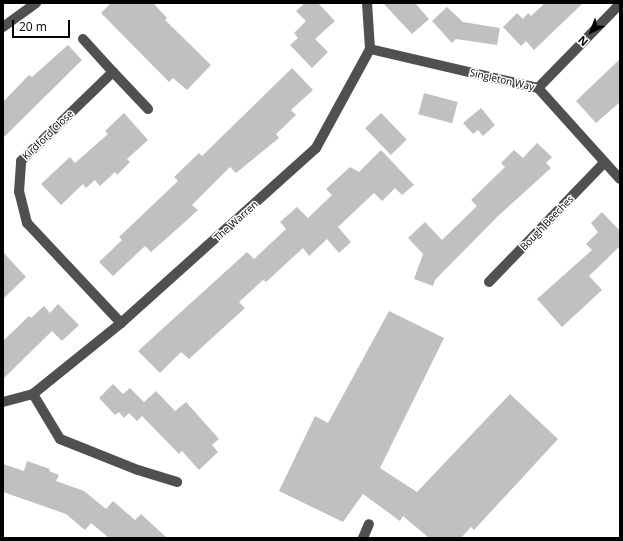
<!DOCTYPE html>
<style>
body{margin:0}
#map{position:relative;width:623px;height:541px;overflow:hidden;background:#fff;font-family:"Open Sans",sans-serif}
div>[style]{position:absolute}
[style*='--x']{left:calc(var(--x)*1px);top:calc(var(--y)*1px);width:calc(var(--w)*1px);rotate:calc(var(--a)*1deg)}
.building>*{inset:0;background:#c0c0c0;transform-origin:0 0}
.minor>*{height:10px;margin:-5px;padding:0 5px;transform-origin:5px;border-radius:5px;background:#505050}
span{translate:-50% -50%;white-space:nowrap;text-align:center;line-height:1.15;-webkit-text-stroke:3px #fff;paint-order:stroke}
.street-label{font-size:10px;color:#000}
.frame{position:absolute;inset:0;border:4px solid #000;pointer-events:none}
.north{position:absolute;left:571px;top:12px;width:40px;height:40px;-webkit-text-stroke:3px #fff;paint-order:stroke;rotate:222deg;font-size:11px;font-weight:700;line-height:16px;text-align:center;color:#000}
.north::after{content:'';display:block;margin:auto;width:14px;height:18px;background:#000;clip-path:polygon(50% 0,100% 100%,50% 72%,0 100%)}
.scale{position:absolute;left:12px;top:20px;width:58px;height:18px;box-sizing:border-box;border:2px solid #000;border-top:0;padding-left:5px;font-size:12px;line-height:14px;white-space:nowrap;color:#000;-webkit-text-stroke:3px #fff;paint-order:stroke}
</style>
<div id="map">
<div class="building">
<div style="clip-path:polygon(111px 3px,153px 3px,167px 18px,165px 20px,211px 65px,187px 90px,173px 78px,169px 82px,101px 13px)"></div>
<div style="clip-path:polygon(305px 3px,318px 3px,335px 21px,315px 39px,328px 52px,312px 68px,290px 45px,298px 38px,294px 33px,306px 21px,296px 11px)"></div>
<div style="clip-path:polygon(383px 3px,415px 3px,429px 19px,412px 34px)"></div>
<div style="clip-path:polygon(545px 3px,583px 3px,534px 50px,526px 41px,521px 46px,503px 27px,517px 13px,523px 19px,528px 13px,531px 16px)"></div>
<div style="clip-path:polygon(447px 7px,463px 22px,500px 28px,497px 45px,456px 39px,452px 43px,432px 21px)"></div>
<div style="clip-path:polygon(68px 45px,82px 60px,3px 138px,3px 102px,29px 75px,32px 77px)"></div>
<div style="clip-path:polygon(620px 59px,620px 102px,596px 123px,576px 101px)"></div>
<div style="clip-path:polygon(292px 68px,313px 90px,291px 110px,296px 115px,276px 134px,279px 138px,236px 173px,230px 167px,192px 205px,198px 210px,186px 221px,151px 252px,145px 246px,113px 276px,99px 262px,122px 240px,119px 237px,178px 181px,174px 177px,199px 153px,202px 156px)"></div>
<div style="left:424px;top:93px;width:35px;height:22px;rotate:15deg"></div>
<div style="clip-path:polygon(481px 108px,495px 125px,483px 136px,478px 130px,473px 134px,463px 123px)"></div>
<div style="clip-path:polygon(124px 113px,148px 140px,127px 159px,130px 162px,117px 175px,115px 172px,100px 186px,95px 180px,86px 188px,83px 184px,61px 205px,41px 184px,70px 157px,75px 163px,108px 134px,105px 131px)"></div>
<div style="left:381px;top:113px;width:37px;height:22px;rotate:46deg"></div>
<div style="clip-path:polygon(537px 143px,552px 157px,546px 163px,551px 168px,498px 216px,435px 280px,433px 286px,414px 279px,423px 254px,408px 238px,425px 222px,442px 240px,477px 206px,471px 200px,505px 167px,501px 163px,514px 150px,523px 158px)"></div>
<div style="clip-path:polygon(381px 150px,414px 185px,402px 195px,395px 188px,382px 201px,374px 193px,338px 227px,351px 242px,339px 253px,327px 239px,309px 256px,303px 248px,266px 282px,263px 280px,239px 302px,245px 308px,189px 359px,181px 352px,160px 373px,138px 351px,247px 252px,254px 259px,286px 229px,280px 222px,297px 207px,308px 218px,332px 195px,326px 189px,350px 167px,359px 172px)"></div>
<div style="clip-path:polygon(602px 212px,620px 231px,620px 246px,589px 276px,602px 290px,562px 327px,537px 299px,592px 250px,586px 244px,598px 232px,591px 223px)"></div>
<div style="clip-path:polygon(3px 252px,26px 277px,3px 299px)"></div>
<div style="clip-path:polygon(58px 304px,79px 325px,62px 341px,52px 331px,3px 379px,3px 341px,29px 316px,31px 318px,44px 306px,50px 313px)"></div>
<div style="clip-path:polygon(389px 311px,444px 338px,380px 468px,417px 492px,510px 394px,558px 439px,474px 530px,471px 527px,461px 538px,429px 538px,403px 516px,400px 521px,363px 494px,343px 522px,279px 491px,315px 416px,328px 423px)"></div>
<div style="clip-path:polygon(113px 384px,123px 394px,130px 388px,144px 402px,156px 391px,175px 411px,186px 402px,219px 439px,212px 445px,218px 452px,199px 470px,182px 451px,179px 454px,142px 416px,137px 421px,129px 413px,124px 418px,119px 412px,115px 415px,99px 398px)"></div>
<div style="clip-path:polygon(27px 461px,50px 469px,49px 471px,59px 475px,56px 481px,84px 491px,106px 509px,113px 501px,135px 520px,141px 514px,167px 538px,109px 538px,91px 523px,85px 530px,66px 514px,3px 492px,3px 464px,24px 471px)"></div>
</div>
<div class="minor">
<div style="--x:3;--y:27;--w:41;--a:-36"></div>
<div style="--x:83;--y:39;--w:45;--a:47.7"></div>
<div style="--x:370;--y:49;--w:172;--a:13.1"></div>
<div style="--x:538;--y:88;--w:122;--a:48"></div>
<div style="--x:538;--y:88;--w:117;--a:-45.7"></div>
<div style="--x:489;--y:282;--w:165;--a:-46"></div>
<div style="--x:121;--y:323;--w:137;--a:-133.2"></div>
<div style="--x:27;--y:223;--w:32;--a:-104"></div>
<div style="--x:19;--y:192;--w:31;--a:-86"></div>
<div style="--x:21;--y:161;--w:128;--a:-44.1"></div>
<div style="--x:113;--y:72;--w:51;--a:46.6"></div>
<div style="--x:33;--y:394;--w:52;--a:59"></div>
<div style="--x:60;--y:439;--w:84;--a:21.7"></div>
<div style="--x:138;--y:470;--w:41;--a:17.1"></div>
<div style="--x:3;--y:402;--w:31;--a:-15"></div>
<div style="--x:33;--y:394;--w:113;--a:-38.9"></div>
<div style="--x:121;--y:323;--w:262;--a:-41.9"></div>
<div style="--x:316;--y:148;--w:113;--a:-61.4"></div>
<div style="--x:370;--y:49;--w:46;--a:-93.7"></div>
<div style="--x:363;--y:538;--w:15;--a:-67"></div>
</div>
<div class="street-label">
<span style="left:502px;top:80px;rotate:13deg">Singleton Way</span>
<span style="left:48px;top:135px;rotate:-44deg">Kirdford Close</span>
<span style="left:236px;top:221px;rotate:-42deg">The Warren</span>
<span style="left:547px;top:223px;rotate:-46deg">Bough Beeches</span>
</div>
<div class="frame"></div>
<div class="north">N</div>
<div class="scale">20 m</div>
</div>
